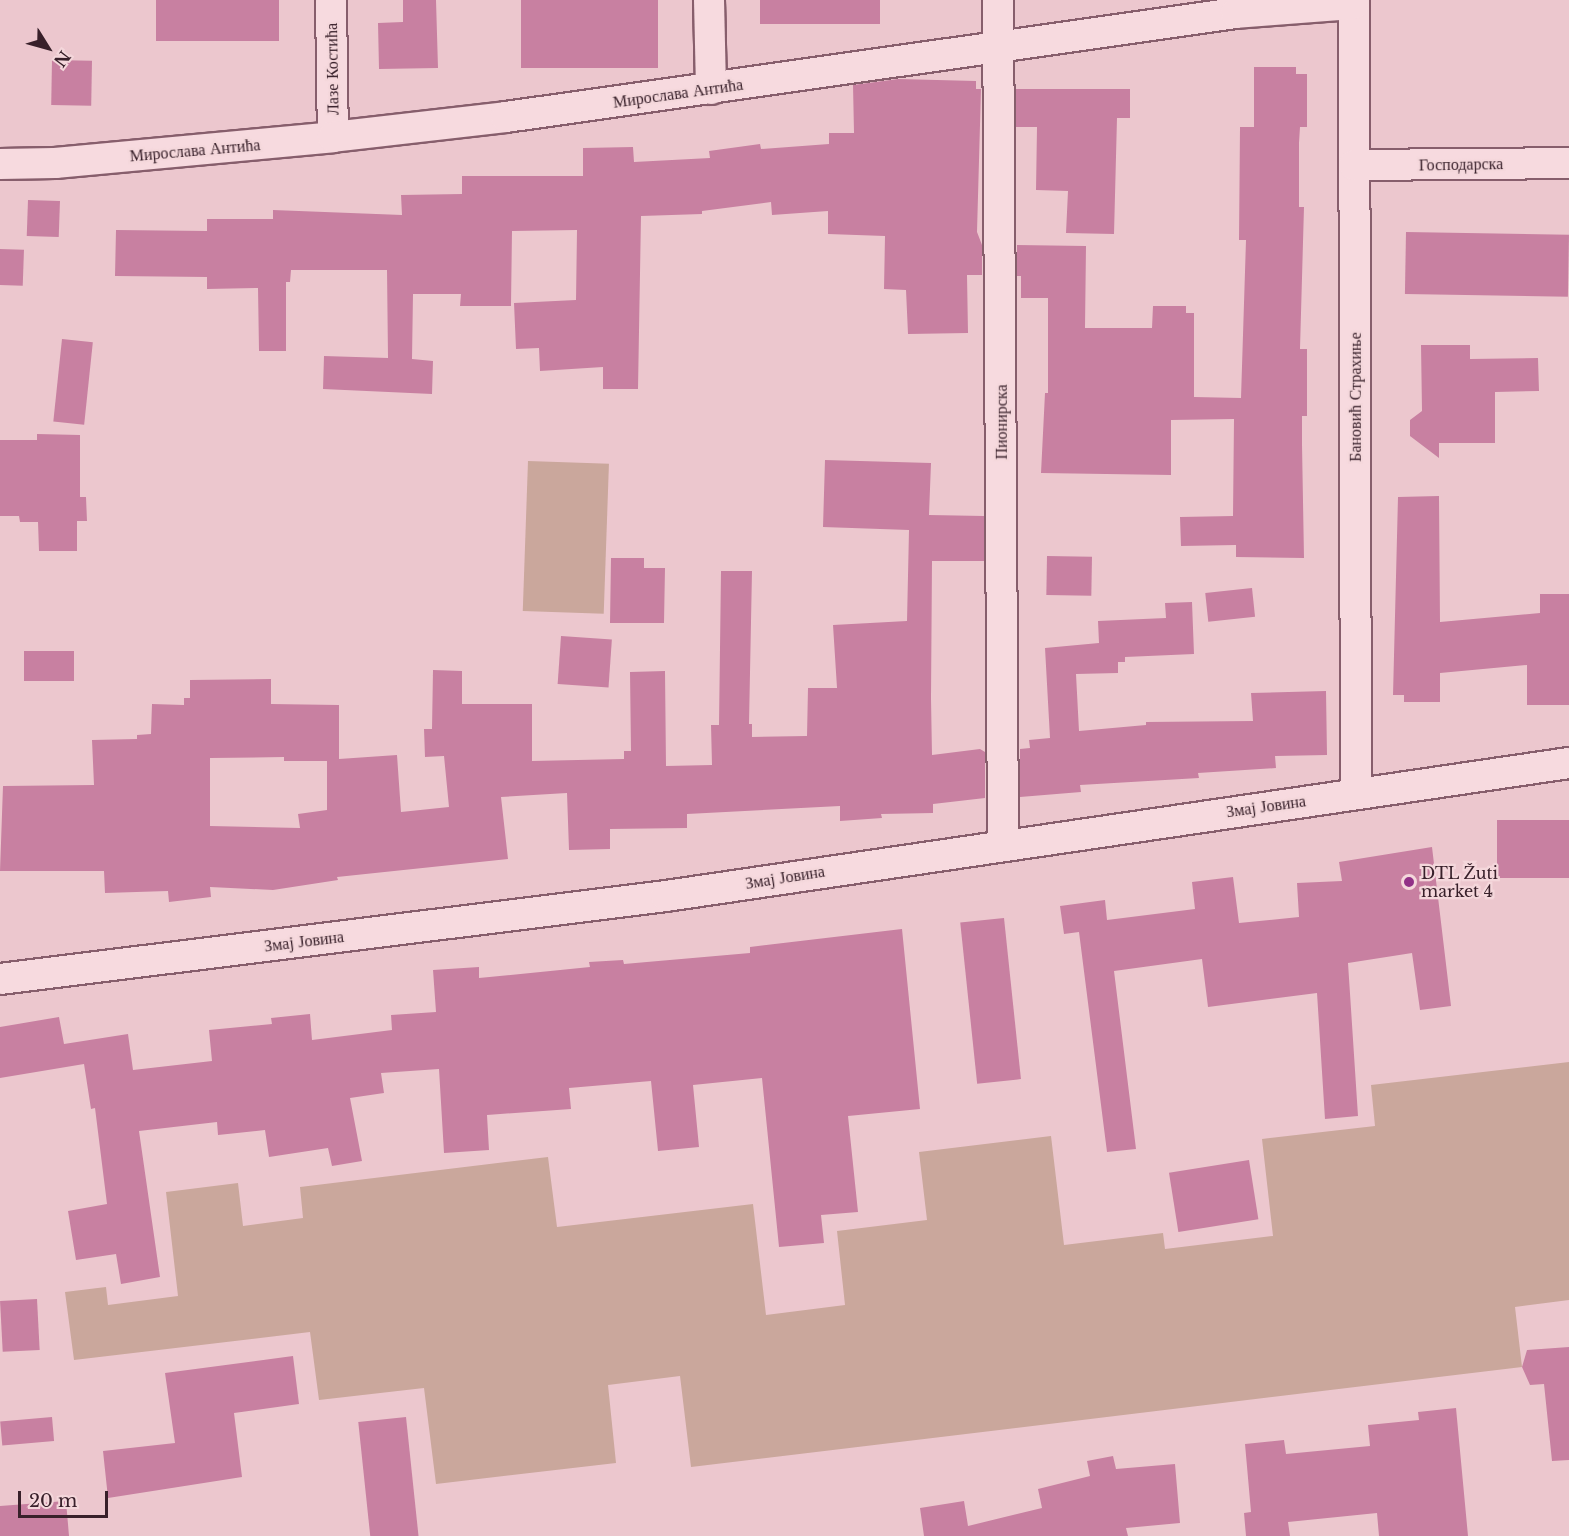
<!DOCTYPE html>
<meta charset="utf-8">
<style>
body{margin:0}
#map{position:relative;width:1569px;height:1536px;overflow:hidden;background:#ecc7ce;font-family:"Libre Baskerville",serif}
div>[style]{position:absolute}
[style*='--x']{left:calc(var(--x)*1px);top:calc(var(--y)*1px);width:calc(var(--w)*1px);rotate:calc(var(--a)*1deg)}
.green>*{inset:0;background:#caa79c;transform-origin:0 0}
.building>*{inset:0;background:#c880a1;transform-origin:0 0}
.roads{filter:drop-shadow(2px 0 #875e6c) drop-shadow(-2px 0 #875e6c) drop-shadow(0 2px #875e6c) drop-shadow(0 -2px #875e6c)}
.minor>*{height:30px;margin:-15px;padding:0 15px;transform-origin:15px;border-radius:15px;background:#f7dadf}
.dots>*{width:16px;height:16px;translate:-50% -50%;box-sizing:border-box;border:3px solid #f4d7db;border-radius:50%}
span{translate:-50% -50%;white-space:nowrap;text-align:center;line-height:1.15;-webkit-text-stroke:4.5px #f4d7db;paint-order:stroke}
.street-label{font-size:16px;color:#38202a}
.poi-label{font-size:16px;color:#38202a}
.left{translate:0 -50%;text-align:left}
.north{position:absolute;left:18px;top:18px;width:60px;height:60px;-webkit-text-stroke:4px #f4d7db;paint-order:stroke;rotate:127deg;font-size:16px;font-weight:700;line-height:24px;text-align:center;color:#38202a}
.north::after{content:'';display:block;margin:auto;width:21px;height:27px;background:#38202a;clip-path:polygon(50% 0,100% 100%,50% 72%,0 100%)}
.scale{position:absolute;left:18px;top:1491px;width:90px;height:27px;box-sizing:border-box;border:3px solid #38202a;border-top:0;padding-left:8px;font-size:18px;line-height:21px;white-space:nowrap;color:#38202a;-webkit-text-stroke:4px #f4d7db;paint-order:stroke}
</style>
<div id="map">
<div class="green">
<div style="left:528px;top:461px;width:81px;height:150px;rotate:2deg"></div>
<div style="clip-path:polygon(1569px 1062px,1569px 1300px,1515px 1307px,1522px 1367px,691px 1467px,680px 1376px,608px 1385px,616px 1463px,436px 1484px,424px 1388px,319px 1400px,310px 1332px,74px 1360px,65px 1292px,106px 1287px,108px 1305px,178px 1296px,166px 1192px,238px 1183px,243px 1226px,303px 1218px,300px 1187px,548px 1157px,557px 1227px,753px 1204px,766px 1315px,845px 1305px,837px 1231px,927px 1220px,919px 1152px,1051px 1136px,1064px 1245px,1163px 1233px,1165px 1249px,1273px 1236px,1262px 1139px,1375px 1126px,1371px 1085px)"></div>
</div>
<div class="building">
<div style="left:156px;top:0;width:123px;height:41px"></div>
<div style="clip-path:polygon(403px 0,436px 0,438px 68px,379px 69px,378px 23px,403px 22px)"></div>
<div style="left:521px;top:0;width:137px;height:68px"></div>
<div style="left:760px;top:0;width:120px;height:24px"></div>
<div style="left:52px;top:60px;width:40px;height:45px;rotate:1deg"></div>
<div style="clip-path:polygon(1254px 67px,1296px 67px,1296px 74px,1307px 74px,1307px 127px,1300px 127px,1299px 143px,1299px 207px,1304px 207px,1300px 349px,1307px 349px,1307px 416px,1302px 416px,1302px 444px,1304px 558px,1236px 557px,1236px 545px,1181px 546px,1180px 517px,1233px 516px,1234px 419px,1171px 420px,1171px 475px,1041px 473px,1045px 393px,1048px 393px,1048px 298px,1021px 298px,1021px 276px,1017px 276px,1017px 245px,1086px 246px,1085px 328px,1152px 328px,1153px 306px,1186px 306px,1186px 313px,1194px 313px,1194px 397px,1241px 398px,1246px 240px,1239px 240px,1240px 127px,1254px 127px)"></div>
<div style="clip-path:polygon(898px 79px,976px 81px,976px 89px,981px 89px,977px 232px,982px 245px,982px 275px,967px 275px,968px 333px,908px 334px,906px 290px,884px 289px,885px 236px,828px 234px,828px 211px,772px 215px,771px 202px,702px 211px,702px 214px,641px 216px,638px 389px,603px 389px,603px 367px,540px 371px,539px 348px,516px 349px,514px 303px,576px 300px,577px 230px,512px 231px,511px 306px,460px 306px,461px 294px,413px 294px,412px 359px,433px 361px,432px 394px,323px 389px,324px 356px,388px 358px,387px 270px,291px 270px,290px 282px,286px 282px,286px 351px,259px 351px,258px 288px,207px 289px,207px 277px,115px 276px,116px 230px,207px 231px,207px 219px,273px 219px,273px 210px,402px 215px,401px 195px,462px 194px,462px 176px,583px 176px,583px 148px,633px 147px,634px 162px,710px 158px,709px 151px,760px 144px,761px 149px,829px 144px,829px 133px,854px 133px,853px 85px)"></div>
<div style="clip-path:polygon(1016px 89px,1130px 89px,1130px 118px,1117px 118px,1114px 234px,1066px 233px,1068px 191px,1036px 190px,1037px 127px,1016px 127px)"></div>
<div style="left:28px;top:200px;width:32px;height:36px;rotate:2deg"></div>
<div style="left:1406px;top:232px;width:163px;height:62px;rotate:1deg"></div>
<div style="left:0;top:249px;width:24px;height:36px;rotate:2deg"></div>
<div style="left:62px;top:339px;width:31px;height:83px;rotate:6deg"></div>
<div style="clip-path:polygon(1421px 345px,1470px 345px,1470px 359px,1538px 358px,1539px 391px,1495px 392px,1495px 443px,1439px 443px,1439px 458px,1410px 436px,1410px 420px,1422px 411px)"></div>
<div style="clip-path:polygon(37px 434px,80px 435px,80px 497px,86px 497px,87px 521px,77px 521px,77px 551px,39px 551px,38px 522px,20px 522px,19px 516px,0 516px,0 440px,37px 440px)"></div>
<div style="clip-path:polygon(evenodd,825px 460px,931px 463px,929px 515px,984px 516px,984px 561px,932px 561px,931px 698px,932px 755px,980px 749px,985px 752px,985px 798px,933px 804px,933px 813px,881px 814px,882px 818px,840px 821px,840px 806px,687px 814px,687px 828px,610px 829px,610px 849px,569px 850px,567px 793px,501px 797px,508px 859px,337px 877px,338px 880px,273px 890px,210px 887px,211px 897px,169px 902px,168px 891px,105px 893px,104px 871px,0 871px,3px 786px,94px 785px,92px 740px,137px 739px,137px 735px,151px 734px,152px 704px,184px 705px,184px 698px,190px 698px,190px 680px,271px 679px,271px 704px,339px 705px,339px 759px,397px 755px,401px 812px,449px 807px,444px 756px,425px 757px,424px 729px,432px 729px,433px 670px,462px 671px,462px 704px,532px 704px,532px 761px,624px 759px,624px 751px,631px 751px,630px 672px,665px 671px,666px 766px,712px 765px,711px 725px,719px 725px,721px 571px,752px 571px,749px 724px,752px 724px,752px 737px,807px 736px,808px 688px,837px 688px,833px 625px,907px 621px,909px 530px,823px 527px,825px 460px,284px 757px,284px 761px,327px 761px,327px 810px,298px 814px,300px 828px,210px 826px,210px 758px,284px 757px)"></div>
<div style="clip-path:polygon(1439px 496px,1440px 622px,1540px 613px,1540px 594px,1569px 594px,1569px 705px,1527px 705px,1527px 665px,1440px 673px,1440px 702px,1404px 702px,1404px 695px,1393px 695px,1398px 497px)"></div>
<div style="left:1047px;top:556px;width:45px;height:39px;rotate:1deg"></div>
<div style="clip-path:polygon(611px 558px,644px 558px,644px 568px,665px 568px,664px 623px,610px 623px)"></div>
<div style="left:1252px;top:588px;width:29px;height:47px;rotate:84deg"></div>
<div style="clip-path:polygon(1192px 602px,1194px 654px,1125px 657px,1125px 662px,1118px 662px,1118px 673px,1076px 674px,1079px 731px,1146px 725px,1146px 722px,1253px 721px,1251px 693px,1326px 691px,1327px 755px,1275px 756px,1276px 768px,1198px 773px,1199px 778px,1080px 785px,1081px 792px,1020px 797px,1020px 749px,1030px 748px,1029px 740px,1050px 738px,1045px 648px,1099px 643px,1098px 621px,1166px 618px,1165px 603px)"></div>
<div style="left:561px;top:636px;width:51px;height:48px;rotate:4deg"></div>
<div style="left:24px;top:651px;width:50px;height:30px"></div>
<div style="left:1569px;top:820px;width:58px;height:72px;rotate:90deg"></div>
<div style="clip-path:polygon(1432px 847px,1451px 1006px,1420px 1010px,1412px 953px,1348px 963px,1358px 1116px,1325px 1119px,1317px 993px,1208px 1007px,1202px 959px,1114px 971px,1136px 1149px,1107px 1152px,1079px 932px,1064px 934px,1060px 906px,1105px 900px,1107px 920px,1195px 909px,1192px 882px,1233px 877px,1239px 923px,1299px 917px,1297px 883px,1342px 881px,1339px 862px)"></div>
<div style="left:1004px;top:918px;width:162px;height:44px;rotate:84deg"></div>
<div style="clip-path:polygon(902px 929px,920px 1109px,848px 1116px,858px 1212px,821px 1215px,824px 1243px,779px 1247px,762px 1078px,693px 1085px,699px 1147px,658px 1151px,651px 1081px,569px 1088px,571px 1109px,487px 1115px,489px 1150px,444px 1153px,439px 1069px,381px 1073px,384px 1093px,350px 1098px,362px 1161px,332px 1166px,328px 1148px,269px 1157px,265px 1130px,218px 1135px,217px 1122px,139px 1131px,160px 1277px,121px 1284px,116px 1254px,76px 1260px,68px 1211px,107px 1204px,95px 1108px,91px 1109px,84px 1064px,0 1078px,0 1027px,59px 1017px,64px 1044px,128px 1034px,133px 1070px,212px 1061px,209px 1030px,272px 1024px,271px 1018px,310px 1014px,312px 1040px,392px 1030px,391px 1015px,436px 1012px,433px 970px,479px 967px,479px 978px,590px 967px,589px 962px,623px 960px,624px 964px,750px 953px,750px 947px)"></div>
<div style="left:1249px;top:1160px;width:60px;height:81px;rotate:81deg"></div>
<div style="left:37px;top:1299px;width:51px;height:37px;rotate:87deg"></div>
<div style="clip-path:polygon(1569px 1347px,1569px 1460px,1552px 1461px,1544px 1384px,1530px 1385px,1522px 1367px,1527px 1350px)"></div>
<div style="clip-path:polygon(293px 1356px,299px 1404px,234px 1413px,242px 1477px,108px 1498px,103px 1451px,175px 1443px,165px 1373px)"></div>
<div style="clip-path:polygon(1456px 1408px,1468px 1536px,1379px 1536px,1377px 1513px,1288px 1522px,1290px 1536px,1246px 1536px,1244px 1513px,1251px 1512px,1245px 1444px,1284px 1440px,1286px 1454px,1370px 1446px,1368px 1425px,1419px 1420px,1418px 1412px)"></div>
<div style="left:52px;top:1417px;width:24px;height:52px;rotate:85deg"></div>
<div style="left:406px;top:1417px;width:120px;height:48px;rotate:84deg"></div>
<div style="clip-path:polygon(1113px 1456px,1116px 1469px,1175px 1464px,1180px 1523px,1126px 1528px,1128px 1536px,924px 1536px,920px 1508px,964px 1501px,968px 1526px,1042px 1508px,1038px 1489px,1090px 1476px,1087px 1461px)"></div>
<div style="clip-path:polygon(66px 1501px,69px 1536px,0 1536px,0 1506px)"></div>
</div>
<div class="roads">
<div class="minor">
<div style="--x:331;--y:0;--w:137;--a:89.2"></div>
<div style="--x:709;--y:0;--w:89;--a:88.7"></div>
<div style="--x:998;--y:0;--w:843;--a:89.66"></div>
<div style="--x:1354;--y:0;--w:793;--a:89.86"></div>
<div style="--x:0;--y:164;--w:55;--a:-1"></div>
<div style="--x:55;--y:163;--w:279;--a:-5.3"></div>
<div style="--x:333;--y:137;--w:174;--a:-6.6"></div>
<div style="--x:506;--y:117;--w:737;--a:-8.11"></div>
<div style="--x:1236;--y:13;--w:118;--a:-4.4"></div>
<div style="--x:1354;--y:165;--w:215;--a:-0.5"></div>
<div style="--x:0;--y:979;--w:671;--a:-7.1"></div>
<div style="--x:666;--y:896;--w:913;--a:-8.38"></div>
</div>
</div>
<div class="dots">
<div style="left:1409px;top:882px;background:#923187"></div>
</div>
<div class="street-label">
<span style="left:332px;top:69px;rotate:-91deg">Лазе Костића</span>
<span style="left:678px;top:93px;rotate:-8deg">Мирослава Антића</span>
<span style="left:195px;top:150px;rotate:-5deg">Мирослава Антића</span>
<span style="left:1461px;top:164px;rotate:-1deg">Господарска</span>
<span style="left:1355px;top:397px;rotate:-90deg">Бановић Страхиње</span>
<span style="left:1001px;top:422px;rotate:-90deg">Пионирска</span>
<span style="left:1266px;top:806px;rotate:-8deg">Змај Јовина</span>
<span style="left:785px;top:877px;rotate:-9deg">Змај Јовина</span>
<span style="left:304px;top:941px;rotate:-7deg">Змај Јовина</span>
</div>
<div class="poi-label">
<span class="left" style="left:1421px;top:882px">DTL Žuti<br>market 4</span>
</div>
<div class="north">N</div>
<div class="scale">20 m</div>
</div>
